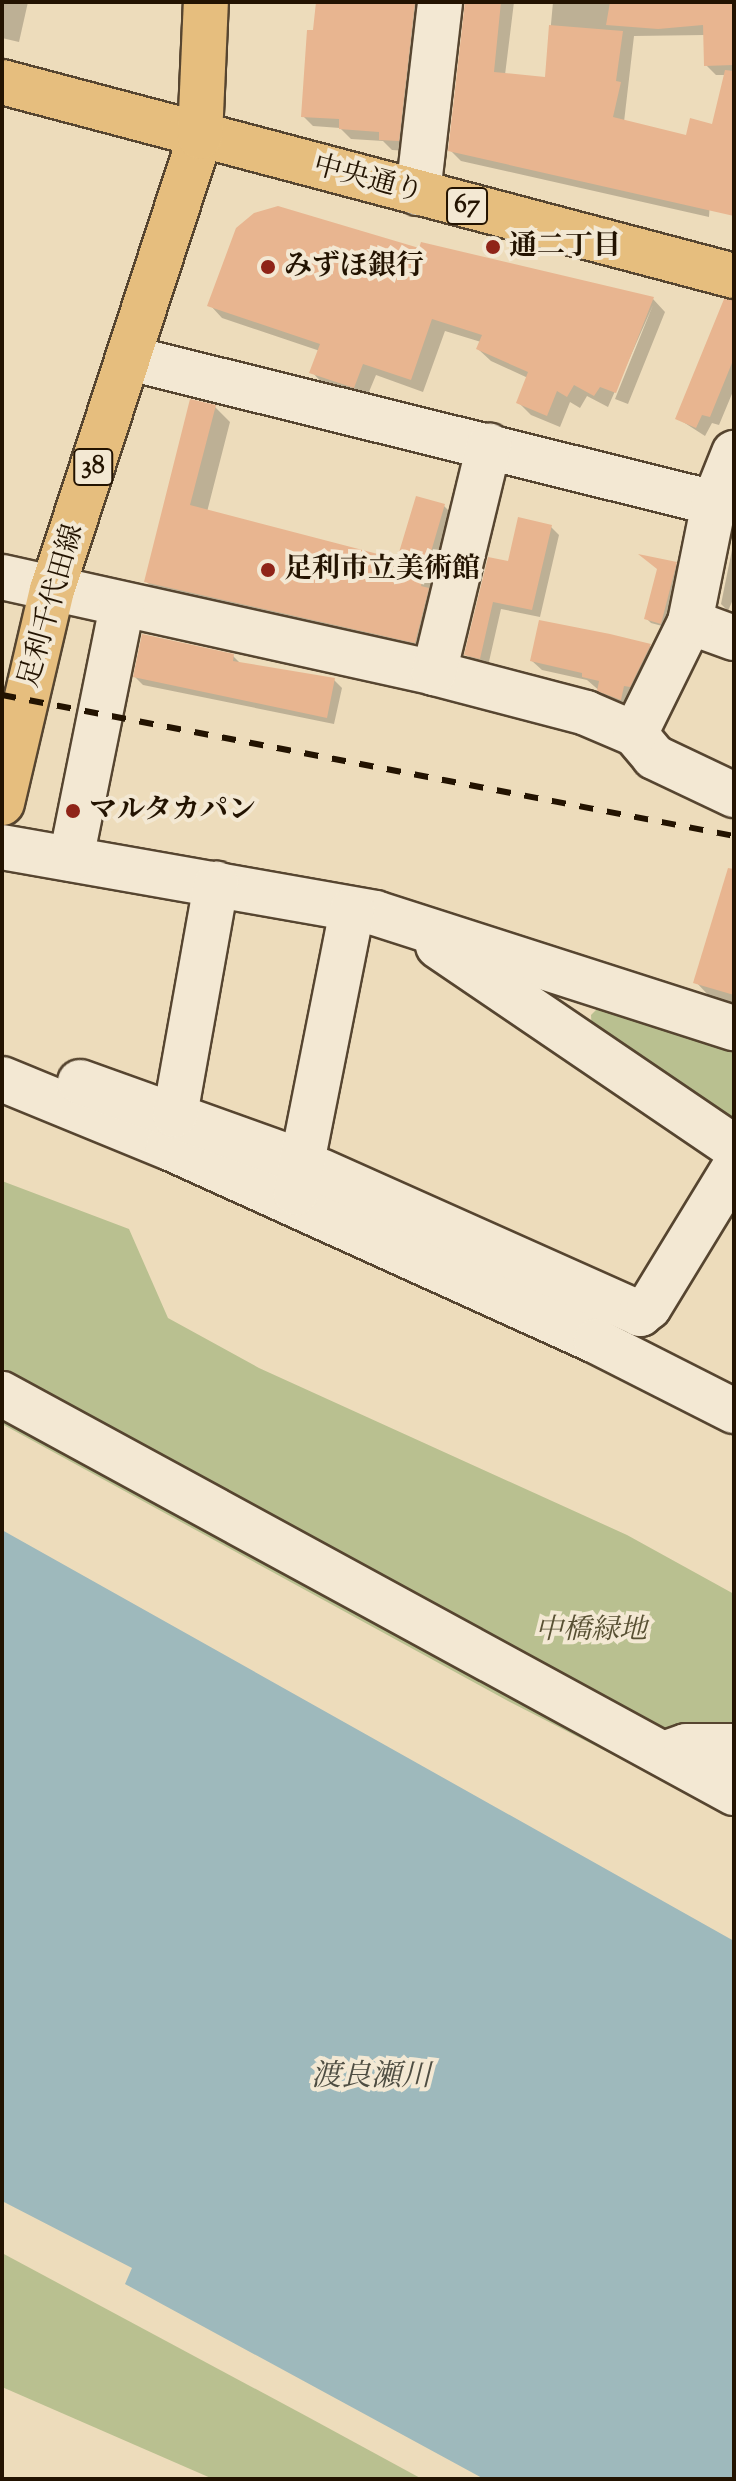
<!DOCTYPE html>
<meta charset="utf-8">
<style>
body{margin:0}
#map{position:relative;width:736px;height:2481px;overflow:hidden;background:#eddcbb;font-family:"Sorts Mill Goudy","Noto Serif JP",serif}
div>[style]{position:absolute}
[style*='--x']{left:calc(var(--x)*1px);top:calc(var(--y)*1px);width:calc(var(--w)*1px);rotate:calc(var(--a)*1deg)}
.green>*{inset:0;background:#b9c090}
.water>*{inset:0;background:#9eb9bc}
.shadow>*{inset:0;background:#0003}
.building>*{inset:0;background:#e8b590}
.roads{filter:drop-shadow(2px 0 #564530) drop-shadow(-2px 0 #564530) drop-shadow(0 2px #564530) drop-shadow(0 -2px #564530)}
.minor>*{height:44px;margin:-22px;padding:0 22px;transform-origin:22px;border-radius:22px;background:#f3e8d3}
.major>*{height:44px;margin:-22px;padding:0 22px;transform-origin:22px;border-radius:22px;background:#e6be7e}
.rail>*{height:6px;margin-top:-3px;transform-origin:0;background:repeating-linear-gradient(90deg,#231301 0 14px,transparent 0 28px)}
.dots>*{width:22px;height:22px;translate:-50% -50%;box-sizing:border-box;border:4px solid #f3e8d3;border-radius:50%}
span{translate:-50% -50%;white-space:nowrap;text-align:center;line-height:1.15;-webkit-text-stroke:8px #f3e8d3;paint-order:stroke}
.shield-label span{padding:2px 6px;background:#f3e8d3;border:2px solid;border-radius:6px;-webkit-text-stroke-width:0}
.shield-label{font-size:26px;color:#231301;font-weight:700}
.street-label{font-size:28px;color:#231301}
.poi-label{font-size:28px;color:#231301;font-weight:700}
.left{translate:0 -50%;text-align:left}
.park-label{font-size:28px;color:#585033;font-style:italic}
.water-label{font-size:30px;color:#4e4d42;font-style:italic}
.frame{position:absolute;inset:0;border:4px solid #231301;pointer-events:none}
</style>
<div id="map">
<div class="green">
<div style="clip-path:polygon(597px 1009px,734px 1053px,734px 1128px,592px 1030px,591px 1015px)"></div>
<div style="clip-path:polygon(2px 1181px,129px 1229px,168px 1318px,259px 1368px,627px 1535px,734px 1594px,734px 1817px,508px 1701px,2px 1424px)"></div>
<div style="clip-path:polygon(2px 2253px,308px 2417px,422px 2479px,213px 2479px,2px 2387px)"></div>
</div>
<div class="water">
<div style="clip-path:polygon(2px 1530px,734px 1941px,734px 2479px,484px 2479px,125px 2284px,132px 2268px,2px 2201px)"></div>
</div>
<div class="shadow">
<div style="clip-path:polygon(2px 2px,28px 2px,19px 42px,2px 38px)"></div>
<div style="clip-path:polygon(318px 2px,431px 2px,409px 151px,392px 150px,383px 141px,351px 139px,340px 128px,313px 126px,303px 116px)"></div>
<div style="clip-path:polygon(evenodd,466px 2px,514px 2px,505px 75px,546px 79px,553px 2px,734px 2px,734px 185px,711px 185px,709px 217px,461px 161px,450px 150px,466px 2px,705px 35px,706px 65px,716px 75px,726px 75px,713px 126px,687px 137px,624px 122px,634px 36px,705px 35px)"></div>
<div style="clip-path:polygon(420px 251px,653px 299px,665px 312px,628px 404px,615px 399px,653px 305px,608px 407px,587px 396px,580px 408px,570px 402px,560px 427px,531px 415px,518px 402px,528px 378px,491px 361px,478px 349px,481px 342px,445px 331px,423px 392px,376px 375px,366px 399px,324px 385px,312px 372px,320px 351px,222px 318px,210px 305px)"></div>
<div style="clip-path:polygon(734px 323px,734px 389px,719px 425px,712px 423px,705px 436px,677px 418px)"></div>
<div style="clip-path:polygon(215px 407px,230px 422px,207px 512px,399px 561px,444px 506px,459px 521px,430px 657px,161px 597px,146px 581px)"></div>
<div style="clip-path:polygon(551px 527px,559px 535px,540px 617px,501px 609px,488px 666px,475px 663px,466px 654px,510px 563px)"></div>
<div style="clip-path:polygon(734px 540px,734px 597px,728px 611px,721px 604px)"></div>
<div style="clip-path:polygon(676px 564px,680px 568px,670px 619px,666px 627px,651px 623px,646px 618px)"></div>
<div style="clip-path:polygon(541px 623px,650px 646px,659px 655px,630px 708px,609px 699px,587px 680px,542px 670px,532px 661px)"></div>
<div style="clip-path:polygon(233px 656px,241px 664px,334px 680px,342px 688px,334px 724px,143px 685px,135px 677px)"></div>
<div style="clip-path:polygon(734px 937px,734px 1003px,709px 996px,696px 982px)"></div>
</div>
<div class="building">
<div style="clip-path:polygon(316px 2px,415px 2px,399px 141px,379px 140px,379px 132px,339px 129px,339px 119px,301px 117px,307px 30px,313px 30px)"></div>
<div style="clip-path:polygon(465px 2px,501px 2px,494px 72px,545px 77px,549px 25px,623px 31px,616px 81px,621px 82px,613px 117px,686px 135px,690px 118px,712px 124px,725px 70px,734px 71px,734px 216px,448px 151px)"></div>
<div style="clip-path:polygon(610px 2px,734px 3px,734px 65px,704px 66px,703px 25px,658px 29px,606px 25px)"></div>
<div style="clip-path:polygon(278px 206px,419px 248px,421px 242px,654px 297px,616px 393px,600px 387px,594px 396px,574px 385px,567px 397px,557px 391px,547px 416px,516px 403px,528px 372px,476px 349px,482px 335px,432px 319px,411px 380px,363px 364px,354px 388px,309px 373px,320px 344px,207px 306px,236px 228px,254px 213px)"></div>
<div style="clip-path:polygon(724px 299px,734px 300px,734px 358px,710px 417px,702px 415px,696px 428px,675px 419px)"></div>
<div style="clip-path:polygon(190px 399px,216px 405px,190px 505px,397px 559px,416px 496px,445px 504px,421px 586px,429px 588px,415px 643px,144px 582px)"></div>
<div style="clip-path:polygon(518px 517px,552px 525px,532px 610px,493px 602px,480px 659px,464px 655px,488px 557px,508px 561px)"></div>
<div style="clip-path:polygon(638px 554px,677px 562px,661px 624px,644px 619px,657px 569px)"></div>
<div style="clip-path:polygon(539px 620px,610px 634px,651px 644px,630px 687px,624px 686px,621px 700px,597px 691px,599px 681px,582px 677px,582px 673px,530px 661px)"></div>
<div style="clip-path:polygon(142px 634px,234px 654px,233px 661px,335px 678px,327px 718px,133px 677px)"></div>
<div style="clip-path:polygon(728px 868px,734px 869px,734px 995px,693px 983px)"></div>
</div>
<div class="roads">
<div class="minor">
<div style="--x:418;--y:193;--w:192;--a:-83.4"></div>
<div style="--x:129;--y:358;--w:603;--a:13.92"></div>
<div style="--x:2;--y:577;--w:443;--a:12.5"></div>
<div style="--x:434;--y:673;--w:157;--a:14.7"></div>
<div style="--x:586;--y:713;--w:53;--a:23.2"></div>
<div style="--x:635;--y:734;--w:30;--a:50"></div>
<div style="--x:654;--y:757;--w:89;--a:25.4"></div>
<div style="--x:690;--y:622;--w:47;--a:20"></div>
<div style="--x:434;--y:673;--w:234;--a:-76.4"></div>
<div style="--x:635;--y:734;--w:125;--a:-63.8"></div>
<div style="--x:690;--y:622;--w:121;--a:-78.6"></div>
<div style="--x:714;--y:503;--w:54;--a:-68.2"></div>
<div style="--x:2;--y:847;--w:379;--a:10"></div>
<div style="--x:375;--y:913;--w:377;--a:17.8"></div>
<div style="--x:71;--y:859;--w:259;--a:-78.6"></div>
<div style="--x:438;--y:946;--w:358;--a:34.2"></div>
<div style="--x:2;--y:1079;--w:179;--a:22.3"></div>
<div style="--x:168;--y:1147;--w:470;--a:24.4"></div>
<div style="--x:596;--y:1341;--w:155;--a:26.9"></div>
<div style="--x:80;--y:1082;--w:222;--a:19.7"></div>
<div style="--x:175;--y:1115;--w:235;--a:-79.9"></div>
<div style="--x:321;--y:1171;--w:350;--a:24.1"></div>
<div style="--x:640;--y:1314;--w:11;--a:-38"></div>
<div style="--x:649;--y:1307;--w:163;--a:-58.6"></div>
<div style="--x:296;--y:1193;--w:289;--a:-78.8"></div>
<div style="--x:2;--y:1394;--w:834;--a:28.59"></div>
<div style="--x:666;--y:1753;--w:21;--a:-19"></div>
<div style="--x:686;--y:1746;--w:48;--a:0"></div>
</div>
<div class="major">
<div style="--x:2;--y:82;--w:757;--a:14.84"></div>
<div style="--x:2;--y:803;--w:219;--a:-76.8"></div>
<div style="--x:52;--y:590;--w:477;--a:-71.9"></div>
<div style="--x:200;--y:137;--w:135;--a:-87.5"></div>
</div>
</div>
<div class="rail">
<div style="--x:2;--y:695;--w:745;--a:10.9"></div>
</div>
<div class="dots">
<div style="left:493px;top:247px;background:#8f2418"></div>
<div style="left:268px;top:267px;background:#8f2418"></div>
<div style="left:268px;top:570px;background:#8f2418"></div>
<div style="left:73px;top:811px;background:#8f2418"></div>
</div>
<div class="shield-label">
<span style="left:467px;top:206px">67</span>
<span style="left:93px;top:467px">38</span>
</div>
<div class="street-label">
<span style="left:368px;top:180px;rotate:15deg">中央通り</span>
<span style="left:52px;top:606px;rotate:-74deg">足利千代田線</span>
</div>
<div class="poi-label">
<span class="left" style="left:509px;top:247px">通二丁目</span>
<span class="left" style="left:284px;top:267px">みずほ銀行</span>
<span class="left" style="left:284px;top:570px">足利市立美術館</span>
<span class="left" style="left:89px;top:811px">マルタカパン</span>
</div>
<div class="park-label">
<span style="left:591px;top:1631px">中橋緑地</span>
</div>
<div class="water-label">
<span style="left:371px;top:2078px">渡良瀬川</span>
</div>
<div class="frame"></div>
</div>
